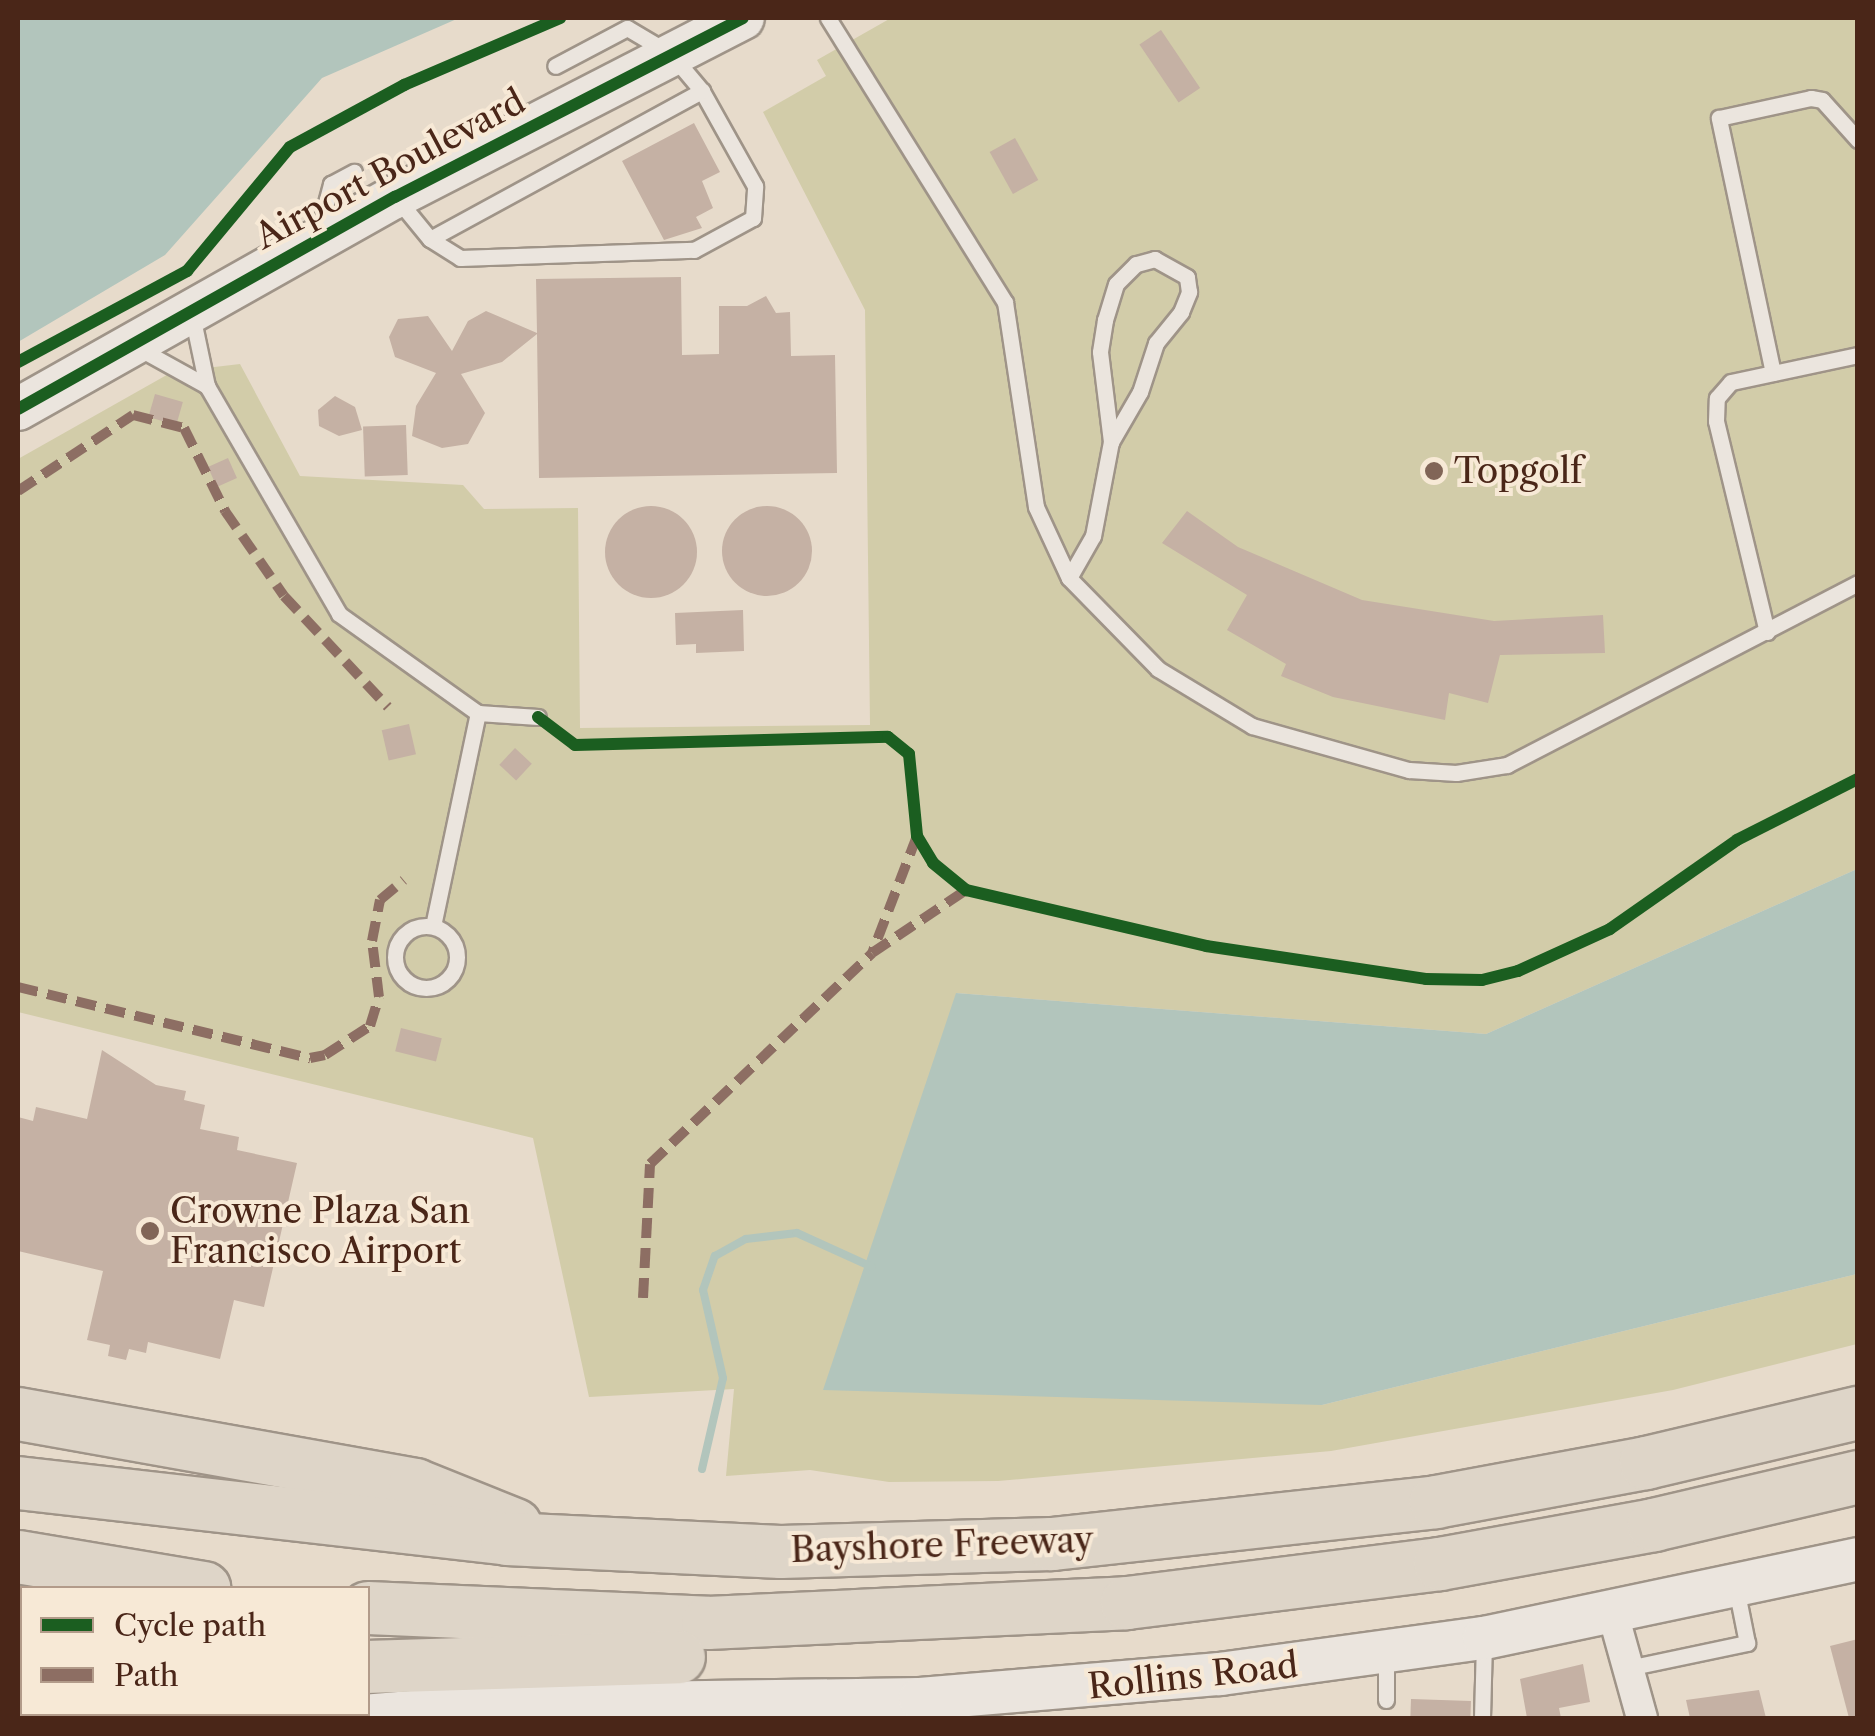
<!DOCTYPE html>
<style>
body{margin:0}
#map{position:relative;width:1875px;height:1736px;overflow:hidden;background:#e7dbcb;font-family:"Libre Caslon Text",serif}
div>[style]{position:absolute}
[style*='--x']{left:calc(var(--x)*1px);top:calc(var(--y)*1px);width:calc(var(--w)*1px);rotate:calc(var(--a)*1deg)}
.green>*{inset:0;background:#d2cca9}
.water>*{inset:0;background:#b2c5bc}
.stream>*{height:8px;margin:-4px;padding:0 4px;transform-origin:4px;border-radius:4px;background:#b2c5bc}
.building>*{inset:0;background:#c5b1a4;transform-origin:0 0}
.round{border-radius:50%}
.roads{filter:drop-shadow(2px 0 #9f9488) drop-shadow(-2px 0 #9f9488) drop-shadow(0 2px #9f9488) drop-shadow(0 -2px #9f9488)}
.lane>*{height:15px;margin:-7.5px;padding:0 7.5px;transform-origin:7.5px;border-radius:7.5px;background:#ebe5de}
.lane>.ring{margin:-7.5px;padding:0;box-sizing:content-box;background:none;border:15px solid #ebe5de;border-radius:50%}
.street>*{height:30px;margin:-15px;padding:0 15px;transform-origin:15px;border-radius:15px;background:#ebe5de}
.secondary>*{height:42px;margin:-21px;padding:0 21px;transform-origin:21px;border-radius:21px;background:#ebe5de}
.highway>*{height:52px;margin:-26px;padding:0 26px;transform-origin:26px;border-radius:26px;background:#ded5c8}
.quiet>*{height:10px;margin-top:-5px;transform-origin:0;background:repeating-linear-gradient(90deg,#8d6e63 0 20px,transparent 0 30px)}
.cycleway>*{height:12px;margin:-6px;padding:0 6px;transform-origin:6px;border-radius:6px;background:#1b5e20}
.dots>*{width:28px;height:28px;translate:-50% -50%;box-sizing:border-box;border:5px solid #f7e9d6;border-radius:50%}
span{translate:-50% -50%;white-space:nowrap;text-align:center;line-height:1.15;-webkit-text-stroke:8px #f7e9d6;paint-order:stroke}
.street-label{font-size:35px;color:#4a2618}
.poi-label{font-size:35px;color:#4a2618}
.left{translate:0 -50%;text-align:left}
.frame{position:absolute;inset:0;border:20px solid #4a2618;pointer-events:none}
.legend{position:absolute;left:20px;top:1586px;width:350px;height:130px;box-sizing:border-box;background:#f7e9d6;border:2px solid #b29b8a;margin:0;padding:12px 18px;list-style:none;font-size:30px;color:#4a2618}
.legend li{display:flex;align-items:center;gap:20px;height:50px}
.legend b{width:50px;border:2px solid #b29b8a}
</style>
<div id="map">
<div class="green">
<div style="clip-path:polygon(891px 18px,1857px 18px,1857px 869px,1486px 1034px,956px 993px,1322px 1405px,1857px 1274px,1857px 1344px,1673px 1390px,1331px 1451px,998px 1481px,889px 1482px,810px 1470px,726px 1476px,734px 1389px,589px 1397px,533px 1138px,18px 1012px,18px 459px,172px 372px,240px 364px,300px 476px,463px 485px,484px 509px,578px 508px,580px 728px,870px 725px,865px 310px,763px 112px,826px 76px,817px 60px)"></div>
</div>
<div class="water">
<div style="clip-path:polygon(18px 18px,459px 18px,322px 78px,165px 255px,18px 342px)"></div>
<div style="clip-path:polygon(1857px 869px,1857px 1274px,1322px 1405px,823px 1390px,956px 993px,1486px 1034px)"></div>
</div>
<div class="stream">
<div style="--x:702;--y:1469;--w:93;--a:-77"></div>
<div style="--x:723;--y:1378;--w:90;--a:-102.8"></div>
<div style="--x:703;--y:1290;--w:36;--a:-71"></div>
<div style="--x:715;--y:1256;--w:35;--a:-29"></div>
<div style="--x:746;--y:1239;--w:51;--a:-6.7"></div>
<div style="--x:797;--y:1233;--w:82;--a:24.4"></div>
</div>
<div class="building">
<div style="left:1161px;top:30px;width:70px;height:26px;rotate:56deg"></div>
<div style="clip-path:polygon(694px 123px,720px 172px,702px 181px,713px 208px,696px 217px,702px 228px,664px 240px,622px 161px)"></div>
<div style="left:1015px;top:138px;width:48px;height:29px;rotate:61deg"></div>
<div style="clip-path:polygon(681px 277px,682px 355px,719px 354px,719px 306px,747px 306px,766px 296px,776px 313px,790px 312px,791px 356px,835px 355px,837px 473px,539px 478px,537px 334px,502px 362px,461px 374px,485px 413px,468px 444px,442px 448px,412px 436px,416px 406px,436px 373px,395px 357px,389px 337px,398px 319px,428px 316px,452px 351px,468px 321px,486px 311px,537px 333px,536px 279px)"></div>
<div style="left:155px;top:394px;width:29px;height:24px;rotate:16deg"></div>
<div style="clip-path:polygon(335px 396px,355px 407px,362px 430px,339px 436px,319px 426px,318px 410px)"></div>
<div style="left:406px;top:425px;width:50px;height:43px;rotate:88deg"></div>
<div style="left:228px;top:458px;width:22px;height:22px;rotate:66deg"></div>
<div class="round" style="left:722px;top:506px;width:90px;height:90px"></div>
<div class="round" style="left:605px;top:506px;width:92px;height:92px"></div>
<div style="clip-path:polygon(1187px 511px,1238px 547px,1362px 600px,1494px 621px,1603px 615px,1605px 653px,1500px 655px,1488px 703px,1449px 693px,1445px 720px,1333px 697px,1281px 676px,1286px 664px,1227px 630px,1247px 595px,1162px 543px)"></div>
<div style="clip-path:polygon(743px 610px,744px 651px,696px 653px,696px 644px,676px 645px,675px 613px)"></div>
<div style="left:409px;top:724px;width:31px;height:28px;rotate:77deg"></div>
<div style="left:515px;top:748px;width:23px;height:23px;rotate:43deg"></div>
<div style="left:401px;top:1028px;width:42px;height:24px;rotate:14deg"></div>
<div style="clip-path:polygon(102px 1050px,156px 1085px,186px 1091px,184px 1100px,205px 1105px,200px 1129px,239px 1137px,237px 1150px,297px 1163px,264px 1307px,234px 1300px,220px 1359px,148px 1342px,146px 1353px,129px 1349px,126px 1360px,108px 1356px,110px 1345px,87px 1340px,103px 1271px,18px 1251px,18px 1117px,33px 1121px,36px 1107px,87px 1119px)"></div>
<div style="clip-path:polygon(1858px 1639px,1858px 1718px,1849px 1718px,1830px 1646px)"></div>
<div style="clip-path:polygon(1583px 1664px,1590px 1702px,1559px 1708px,1561px 1718px,1527px 1718px,1520px 1679px)"></div>
<div style="clip-path:polygon(1759px 1690px,1766px 1718px,1690px 1718px,1686px 1700px)"></div>
<div style="left:1411px;top:1699px;width:60px;height:19px;rotate:2deg"></div>
</div>
<div class="roads">
<div class="lane">
<div style="--x:828;--y:18;--w:335;--a:58.1"></div>
<div style="--x:1005;--y:302;--w:207;--a:81.4"></div>
<div style="--x:1036;--y:507;--w:78;--a:65.1"></div>
<div style="--x:1069;--y:578;--w:127;--a:45.6"></div>
<div style="--x:1158;--y:669;--w:110;--a:31.2"></div>
<div style="--x:1252;--y:726;--w:163;--a:15.7"></div>
<div style="--x:1409;--y:770;--w:47;--a:3.7"></div>
<div style="--x:1456;--y:773;--w:52;--a:-8.9"></div>
<div style="--x:1507;--y:765;--w:395;--a:-27.4"></div>
<div style="--x:398;--y:200;--w:50;--a:50.6"></div>
<div style="--x:430;--y:239;--w:310;--a:-28.6"></div>
<div style="--x:318;--y:233;--w:51;--a:-75.1"></div>
<div style="--x:331;--y:184;--w:26;--a:-28"></div>
<div style="--x:430;--y:239;--w:36;--a:32"></div>
<div style="--x:460;--y:258;--w:234;--a:-2"></div>
<div style="--x:694;--y:250;--w:67;--a:-28.5"></div>
<div style="--x:753;--y:218;--w:32;--a:-86"></div>
<div style="--x:755;--y:186;--w:109;--a:-119.2"></div>
<div style="--x:702;--y:91;--w:48;--a:-130"></div>
<div style="--x:671;--y:54;--w:51;--a:-149.4"></div>
<div style="--x:627;--y:28;--w:81;--a:152.2"></div>
<div style="--x:192;--y:315;--w:73;--a:78.1"></div>
<div style="--x:207;--y:386;--w:263;--a:59.9"></div>
<div style="--x:339;--y:614;--w:171;--a:35.5"></div>
<div style="--x:478;--y:713;--w:60;--a:3.8"></div>
<div style="--x:140;--y:349;--w:77;--a:28.9"></div>
<div style="--x:1773;--y:373;--w:261;--a:-102"></div>
<div style="--x:1719;--y:118;--w:94;--a:-12.3"></div>
<div style="--x:1811;--y:98;--w:11;--a:10"></div>
<div style="--x:1822;--y:100;--w:54;--a:48"></div>
<div style="--x:1069;--y:578;--w:48;--a:-60.3"></div>
<div style="--x:1093;--y:536;--w:96;--a:-79.2"></div>
<div style="--x:1111;--y:442;--w:58;--a:-59.9"></div>
<div style="--x:1140;--y:392;--w:52;--a:-71.9"></div>
<div style="--x:1156;--y:343;--w:40;--a:-51"></div>
<div style="--x:1181;--y:312;--w:22;--a:-68"></div>
<div style="--x:1189;--y:292;--w:15;--a:-98"></div>
<div style="--x:1187;--y:277;--w:37;--a:-151"></div>
<div style="--x:1155;--y:259;--w:20;--a:165"></div>
<div style="--x:1136;--y:264;--w:28;--a:135"></div>
<div style="--x:1116;--y:284;--w:38;--a:107"></div>
<div style="--x:1105;--y:320;--w:32;--a:99"></div>
<div style="--x:1100;--y:352;--w:91;--a:83"></div>
<div style="--x:1767;--y:632;--w:217;--a:-103.6"></div>
<div style="--x:1716;--y:421;--w:23;--a:-88"></div>
<div style="--x:1717;--y:398;--w:21;--a:-49"></div>
<div style="--x:1731;--y:382;--w:130;--a:-12"></div>
<div class="ring" style="left:395px;top:926px;width:47px;height:47px"></div>
<div style="--x:433;--y:926;--w:218;--a:-78.1"></div>
<div style="--x:1628;--y:1668;--w:122;--a:-11.9"></div>
<div style="--x:1747;--y:1643;--w:56;--a:-101.3"></div>
<div style="--x:1386;--y:1700;--w:45;--a:-90"></div>
<div style="--x:18;--y:1712;--w:10;--a:37"></div>
<div style="--x:1482;--y:1718;--w:76;--a:-88.5"></div>
</div>
<div class="street">
<div style="--x:1613;--y:1614;--w:108;--a:74.4"></div>
</div>
<div class="secondary">
<div style="--x:18;--y:409;--w:433;--a:-29.4"></div>
<div style="--x:395;--y:197;--w:391;--a:-27.2"></div>
<div style="--x:339;--y:1718;--w:158;--a:-4.7"></div>
<div style="--x:496;--y:1705;--w:424;--a:-0.8"></div>
<div style="--x:920;--y:1699;--w:301;--a:-4.8"></div>
<div style="--x:1220;--y:1674;--w:266;--a:-7.8"></div>
<div style="--x:1484;--y:1638;--w:382;--a:-11.9"></div>
</div>
<div class="highway">
<div style="--x:18;--y:1414;--w:403;--a:10.1"></div>
<div style="--x:415;--y:1485;--w:108;--a:21.8"></div>
<div style="--x:18;--y:1483;--w:492;--a:6.5"></div>
<div style="--x:507;--y:1539;--w:274;--a:2.7"></div>
<div style="--x:781;--y:1552;--w:271;--a:-1.7"></div>
<div style="--x:1052;--y:1544;--w:386;--a:-6.2"></div>
<div style="--x:1436;--y:1502;--w:214;--a:-10.5"></div>
<div style="--x:1646;--y:1463;--w:218;--a:-13.3"></div>
<div style="--x:18;--y:1557;--w:189;--a:9.5"></div>
<div style="--x:368;--y:1608;--w:340;--a:2.5"></div>
<div style="--x:708;--y:1623;--w:419;--a:-2.7"></div>
<div style="--x:1127;--y:1603;--w:315;--a:-7.1"></div>
<div style="--x:1440;--y:1564;--w:218;--a:-10.3"></div>
<div style="--x:1654;--y:1525;--w:210;--a:-13.2"></div>
<div style="--x:18;--y:1637;--w:4;--a:14"></div>
<div style="--x:368;--y:1667;--w:311;--a:-1.8"></div>
</div>
</div>
<div class="quiet">
<div style="--x:18;--y:491;--w:138;--a:-33.5"></div>
<div style="--x:133;--y:415;--w:53;--a:14.3"></div>
<div style="--x:184;--y:428;--w:93;--a:63.7"></div>
<div style="--x:225;--y:511;--w:103;--a:55.2"></div>
<div style="--x:284;--y:596;--w:152;--a:46.9"></div>
<div style="--x:917;--y:836;--w:125;--a:111"></div>
<div style="--x:872;--y:953;--w:113;--a:-33.8"></div>
<div style="--x:18;--y:987;--w:301;--a:13.7"></div>
<div style="--x:310;--y:1058;--w:15;--a:-11"></div>
<div style="--x:325;--y:1055;--w:54;--a:-32.8"></div>
<div style="--x:370;--y:1026;--w:30;--a:-73"></div>
<div style="--x:379;--y:997;--w:56;--a:-97.1"></div>
<div style="--x:372;--y:941;--w:42;--a:-79"></div>
<div style="--x:380;--y:900;--w:31;--a:-40"></div>
<div style="--x:643;--y:1298;--w:134;--a:-87"></div>
<div style="--x:650;--y:1164;--w:306;--a:-43.5"></div>
</div>
<div class="cycleway">
<div style="--x:18;--y:362;--w:192;--a:-28.3"></div>
<div style="--x:187;--y:271;--w:161;--a:-50.3"></div>
<div style="--x:290;--y:147;--w:130;--a:-28.5"></div>
<div style="--x:404;--y:85;--w:170;--a:-23.2"></div>
<div style="--x:18;--y:409;--w:433;--a:-29.4"></div>
<div style="--x:395;--y:197;--w:391;--a:-27.2"></div>
<div style="--x:538;--y:717;--w:46;--a:37.1"></div>
<div style="--x:575;--y:745;--w:313;--a:-1.5"></div>
<div style="--x:888;--y:737;--w:27;--a:39"></div>
<div style="--x:909;--y:754;--w:82;--a:84.4"></div>
<div style="--x:917;--y:836;--w:31;--a:59"></div>
<div style="--x:933;--y:863;--w:43;--a:39.3"></div>
<div style="--x:966;--y:890;--w:246;--a:13.1"></div>
<div style="--x:1206;--y:946;--w:222;--a:8.5"></div>
<div style="--x:1426;--y:979;--w:56;--a:1"></div>
<div style="--x:1482;--y:980;--w:37;--a:-14"></div>
<div style="--x:1518;--y:971;--w:101;--a:-24.5"></div>
<div style="--x:1610;--y:929;--w:155;--a:-35"></div>
<div style="--x:1737;--y:840;--w:136;--a:-26.8"></div>
</div>
<div class="dots">
<div style="left:1434px;top:471px;background:#816557"></div>
<div style="left:150px;top:1231px;background:#816557"></div>
</div>
<div class="street-label">
<span style="left:390px;top:169px;rotate:-28deg">Airport Boulevard</span>
<span style="left:942px;top:1545px;rotate:-2deg">Bayshore Freeway</span>
<span style="left:1193px;top:1676px;rotate:-6deg">Rollins Road</span>
</div>
<div class="poi-label">
<span class="left" style="left:1454px;top:471px">Topgolf</span>
<span class="left" style="left:170px;top:1231px">Crowne Plaza San<br>Francisco Airport</span>
</div>
<div class="frame"></div>
<ul class="legend">
<li><b style="height:12px;background:#1b5e20"></b>Cycle path</li>
<li><b style="height:12px;background:#8d6e63"></b>Path</li>
</ul>
</div>
